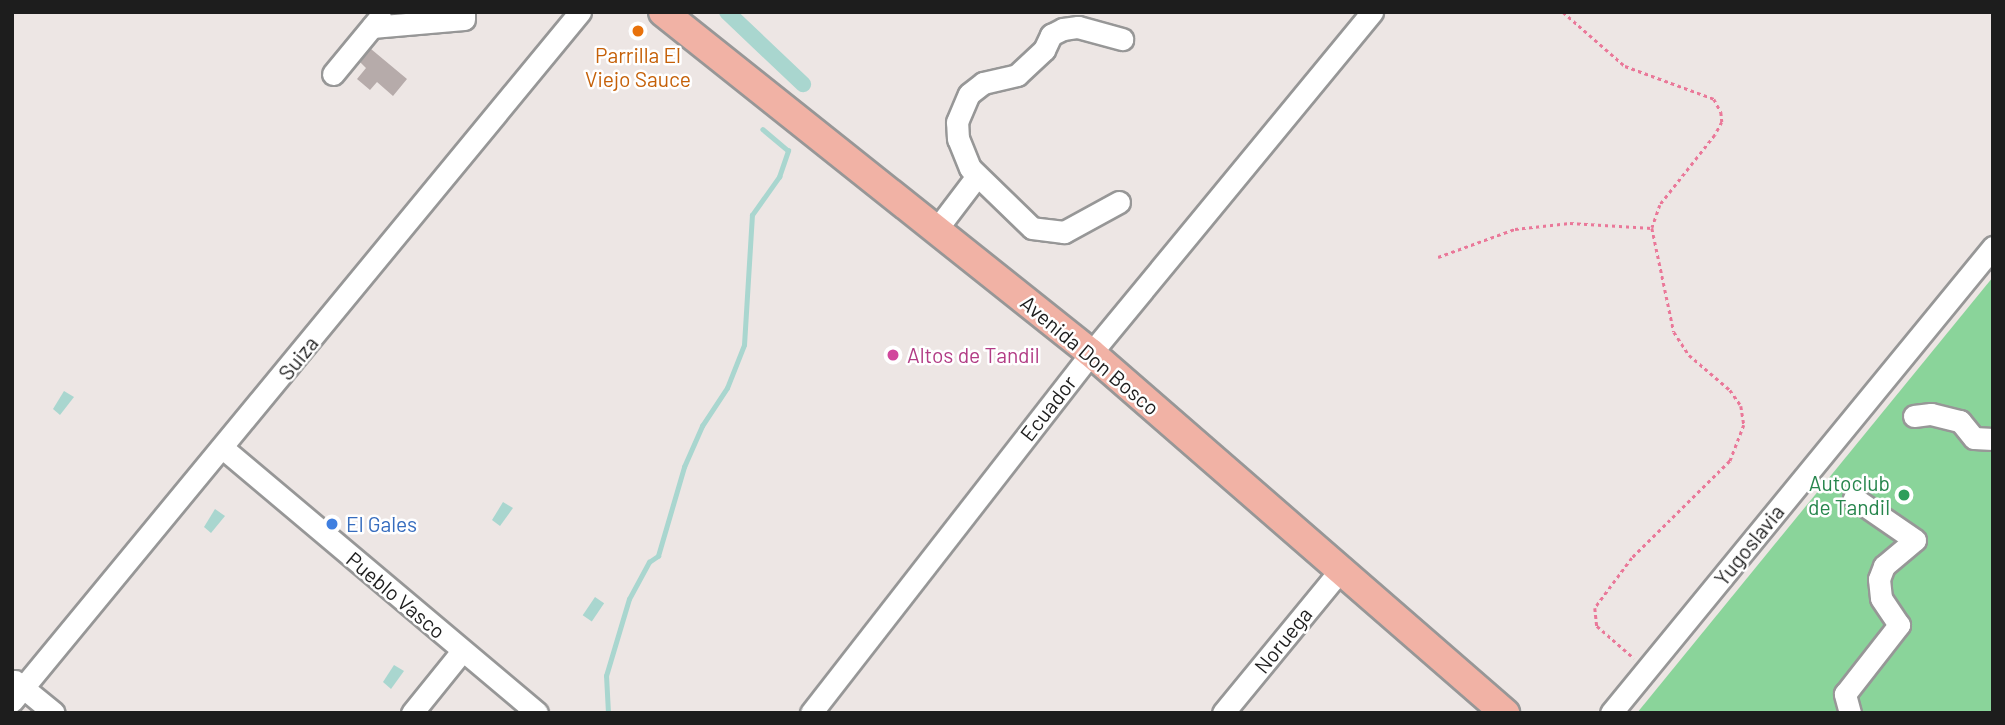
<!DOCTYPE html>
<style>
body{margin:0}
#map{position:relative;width:2005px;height:725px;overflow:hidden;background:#ede6e4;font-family:Barlow,sans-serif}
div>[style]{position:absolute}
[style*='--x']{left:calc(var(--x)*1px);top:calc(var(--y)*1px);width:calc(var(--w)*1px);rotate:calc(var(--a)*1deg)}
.pitch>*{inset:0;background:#8ad49a}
.water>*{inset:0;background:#a9d6cf;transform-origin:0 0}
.stream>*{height:4.5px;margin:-2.25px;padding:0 2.25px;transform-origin:2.25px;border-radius:2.25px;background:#a9d6cf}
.canal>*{height:16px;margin:-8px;padding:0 8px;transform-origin:8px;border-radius:8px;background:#a9d6cf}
.building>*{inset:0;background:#b6abaa}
.path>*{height:2.5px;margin-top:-1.25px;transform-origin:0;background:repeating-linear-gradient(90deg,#ea7899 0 3.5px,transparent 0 7px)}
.roads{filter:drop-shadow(2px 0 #979797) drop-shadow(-2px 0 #979797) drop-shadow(0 2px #979797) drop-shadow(0 -2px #979797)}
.minor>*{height:21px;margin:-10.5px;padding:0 10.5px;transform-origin:10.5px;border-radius:10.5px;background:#fff}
.major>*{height:28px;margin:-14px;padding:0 14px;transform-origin:14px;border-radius:14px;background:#f1b2a5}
.dots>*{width:19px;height:19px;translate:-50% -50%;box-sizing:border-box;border:4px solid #fff;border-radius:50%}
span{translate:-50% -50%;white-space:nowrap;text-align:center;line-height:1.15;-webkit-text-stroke:5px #fff;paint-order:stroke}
.food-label{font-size:21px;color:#c56008}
.hotel-label{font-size:21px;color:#b23c85}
.left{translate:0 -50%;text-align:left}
.street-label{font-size:21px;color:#1d1d1d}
.leisure-label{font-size:21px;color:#27864d}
.right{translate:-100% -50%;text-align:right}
.shop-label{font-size:21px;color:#366cbe}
.frame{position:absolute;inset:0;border:14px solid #1d1d1d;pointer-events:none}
</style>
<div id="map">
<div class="pitch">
<div style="clip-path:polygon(1993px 277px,1993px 713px,1637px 713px)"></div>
</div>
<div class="water">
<div style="clip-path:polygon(64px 391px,74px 397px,60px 415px,53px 409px)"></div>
<div style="clip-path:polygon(503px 502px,513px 508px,500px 526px,492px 520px)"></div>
<div style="clip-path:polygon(215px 509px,225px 516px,211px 533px,204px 527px)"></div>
<div style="left:595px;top:597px;width:11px;height:22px;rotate:34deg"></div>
<div style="clip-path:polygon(394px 665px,404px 671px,391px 689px,383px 682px)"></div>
</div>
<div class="stream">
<div style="--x:608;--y:713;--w:37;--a:-93"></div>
<div style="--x:606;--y:676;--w:80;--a:-73.4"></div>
<div style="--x:629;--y:599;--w:42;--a:-61.6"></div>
<div style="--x:649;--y:562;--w:11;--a:-34"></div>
<div style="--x:658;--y:556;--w:93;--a:-73.7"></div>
<div style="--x:684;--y:467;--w:45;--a:-66.3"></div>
<div style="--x:702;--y:426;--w:45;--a:-56.7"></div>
<div style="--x:727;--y:388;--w:46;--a:-68.4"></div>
<div style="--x:744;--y:345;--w:130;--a:-86.5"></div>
<div style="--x:752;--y:215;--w:47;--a:-54.6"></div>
<div style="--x:779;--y:177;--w:28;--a:-71"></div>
<div style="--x:788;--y:151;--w:33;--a:-140"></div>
</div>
<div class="canal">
<div style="--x:727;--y:12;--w:105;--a:43.5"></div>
</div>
<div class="building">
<div style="clip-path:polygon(371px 49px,407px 79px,393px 96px,377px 82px,370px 90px,357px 79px,366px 68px,360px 62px)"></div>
</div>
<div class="path">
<div style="--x:1563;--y:12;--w:82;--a:41.1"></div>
<div style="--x:1625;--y:66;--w:95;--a:20.3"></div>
<div style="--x:1714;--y:99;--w:15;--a:62"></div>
<div style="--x:1721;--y:112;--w:10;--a:84"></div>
<div style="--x:1722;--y:122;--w:15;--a:118"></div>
<div style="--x:1715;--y:135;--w:89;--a:128.2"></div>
<div style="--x:1660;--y:205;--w:24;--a:109"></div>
<div style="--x:1652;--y:228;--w:106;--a:78.1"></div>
<div style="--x:1674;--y:332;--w:27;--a:57"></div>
<div style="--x:1689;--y:355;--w:54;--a:40.5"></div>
<div style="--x:1730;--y:390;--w:19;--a:55"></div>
<div style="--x:1741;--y:406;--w:19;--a:81"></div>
<div style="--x:1744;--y:425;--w:39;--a:111"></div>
<div style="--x:1730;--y:461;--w:138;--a:135.3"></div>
<div style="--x:1632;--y:558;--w:62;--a:126.5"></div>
<div style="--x:1595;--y:608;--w:18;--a:84"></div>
<div style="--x:1597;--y:626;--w:49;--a:40.9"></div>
<div style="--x:1438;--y:257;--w:82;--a:-20"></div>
<div style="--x:1515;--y:229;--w:55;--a:-6.2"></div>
<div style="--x:1570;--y:223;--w:82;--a:3.5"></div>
</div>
<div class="roads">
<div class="minor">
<div style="--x:372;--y:27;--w:92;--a:-5"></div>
<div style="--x:464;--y:19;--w:7;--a:-90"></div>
<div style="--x:333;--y:74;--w:74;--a:-50.5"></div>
<div style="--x:1119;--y:202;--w:63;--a:151.4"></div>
<div style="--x:1064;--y:232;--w:32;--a:-173"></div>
<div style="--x:1032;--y:228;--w:86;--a:-135.9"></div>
<div style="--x:970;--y:168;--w:31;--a:-112"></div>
<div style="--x:958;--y:139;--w:17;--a:-93"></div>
<div style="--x:957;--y:122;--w:30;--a:-67"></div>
<div style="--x:969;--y:94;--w:18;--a:-38"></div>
<div style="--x:983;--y:83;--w:35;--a:-13"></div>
<div style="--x:1017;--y:75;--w:37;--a:-43"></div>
<div style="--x:1044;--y:50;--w:17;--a:-65"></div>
<div style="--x:1051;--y:35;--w:13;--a:-27"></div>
<div style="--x:1063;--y:29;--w:15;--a:-8"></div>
<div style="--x:1078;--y:27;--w:46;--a:15.3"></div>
<div style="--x:936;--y:230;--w:68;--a:-52.8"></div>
<div style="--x:1914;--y:416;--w:17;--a:-7"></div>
<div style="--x:1931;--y:414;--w:30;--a:14"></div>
<div style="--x:1960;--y:421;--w:22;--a:51"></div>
<div style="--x:1974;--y:438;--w:19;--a:3"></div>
<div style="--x:224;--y:449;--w:409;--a:40.1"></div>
<div style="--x:15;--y:681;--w:50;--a:39.4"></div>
<div style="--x:12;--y:701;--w:893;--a:-50.5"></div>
<div style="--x:412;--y:713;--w:80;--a:-51.1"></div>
<div style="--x:811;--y:713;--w:456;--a:-52.1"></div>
<div style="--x:1091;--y:353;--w:442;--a:-50.5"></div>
<div style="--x:1223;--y:713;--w:188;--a:-50.6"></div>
<div style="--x:1611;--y:713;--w:603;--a:-50.66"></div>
<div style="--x:1850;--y:713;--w:20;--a:-105"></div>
<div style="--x:1845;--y:694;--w:88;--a:-52"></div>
<div style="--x:1899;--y:625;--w:32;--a:-124"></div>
<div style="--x:1881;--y:598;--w:19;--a:-96"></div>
<div style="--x:1879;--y:579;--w:14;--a:-69"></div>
<div style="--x:1884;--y:566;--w:40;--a:-40"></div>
<div style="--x:1915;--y:540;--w:74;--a:-145.5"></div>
</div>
<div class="major">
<div style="--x:663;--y:12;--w:547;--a:38.55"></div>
<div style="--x:1091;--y:353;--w:549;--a:41.01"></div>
</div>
</div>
<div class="dots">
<div style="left:638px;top:31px;background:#e8710a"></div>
<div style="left:893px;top:355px;background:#d1479c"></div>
<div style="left:1904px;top:495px;background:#2e9e5b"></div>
<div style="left:332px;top:524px;background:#3f7fe0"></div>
</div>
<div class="food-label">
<span style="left:638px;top:67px">Parrilla El<br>Viejo Sauce</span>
</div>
<div class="hotel-label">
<span class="left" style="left:907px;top:355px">Altos de Tandil</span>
</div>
<div class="street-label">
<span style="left:1090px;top:355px;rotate:40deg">Avenida Don Bosco</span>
<span style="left:298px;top:358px;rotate:-51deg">Suiza</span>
<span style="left:1048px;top:408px;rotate:-52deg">Ecuador</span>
<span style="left:1749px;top:545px;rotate:-51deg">Yugoslavia</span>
<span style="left:396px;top:595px;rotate:40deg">Pueblo Vasco</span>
<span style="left:1283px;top:640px;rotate:-51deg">Noruega</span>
</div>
<div class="leisure-label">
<span class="right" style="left:1890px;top:495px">Autoclub<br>de Tandil</span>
</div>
<div class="shop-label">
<span class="left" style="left:346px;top:524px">El Gales</span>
</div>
<div class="frame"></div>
</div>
